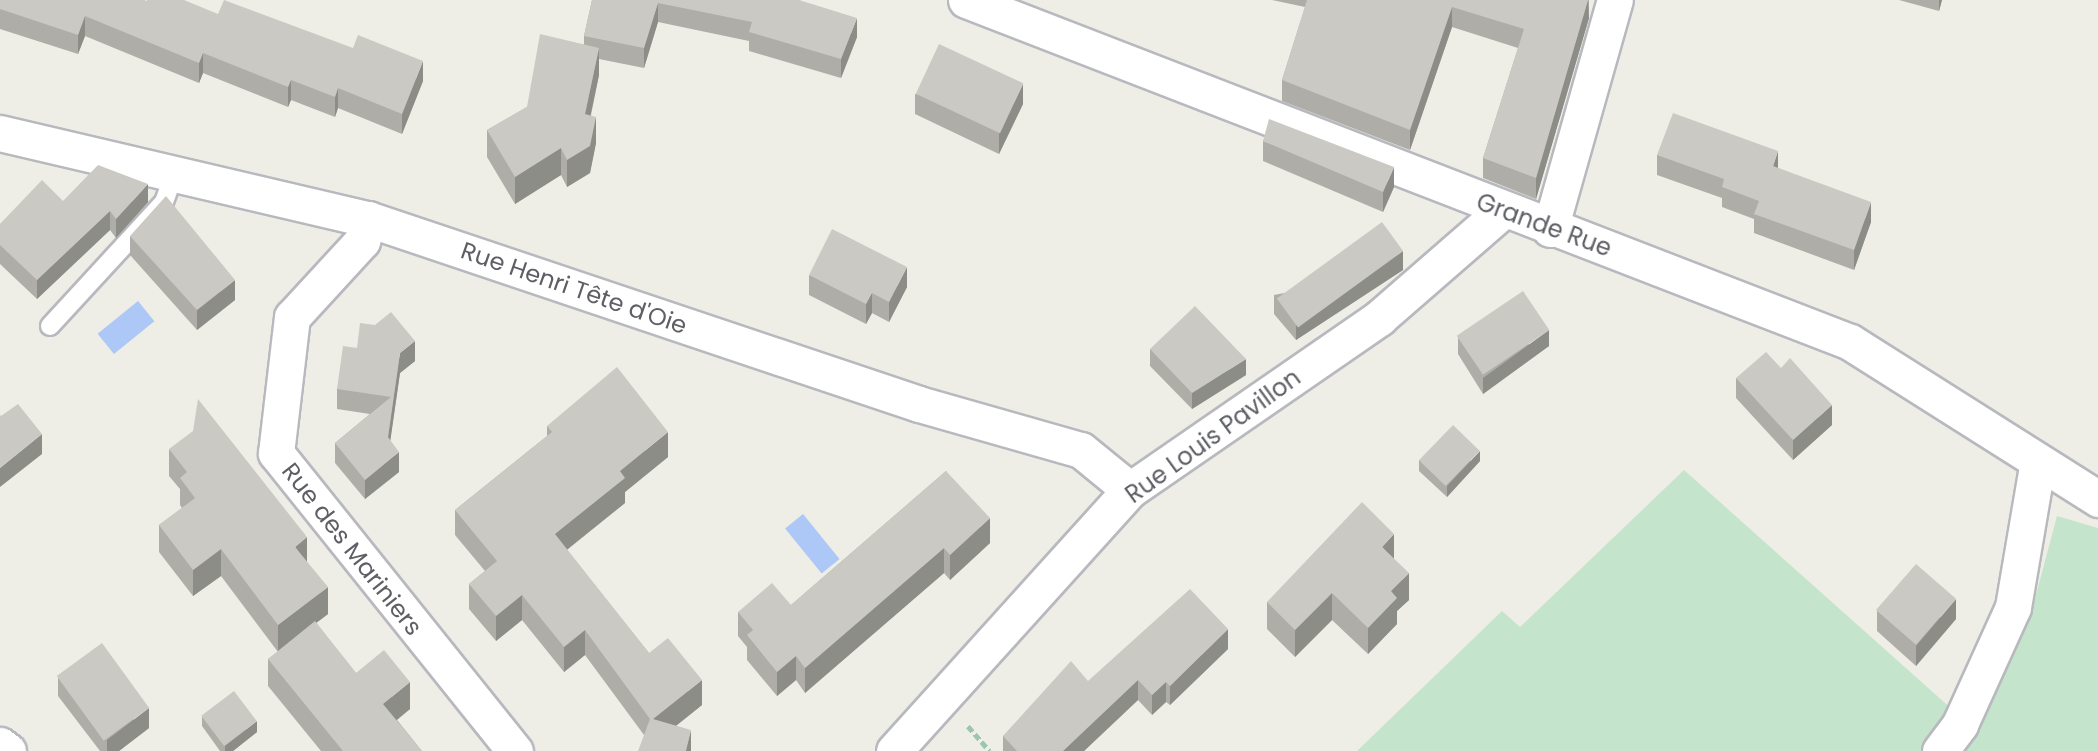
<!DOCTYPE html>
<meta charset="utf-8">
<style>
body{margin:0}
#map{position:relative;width:2098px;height:751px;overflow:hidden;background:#efeee6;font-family:Poppins,sans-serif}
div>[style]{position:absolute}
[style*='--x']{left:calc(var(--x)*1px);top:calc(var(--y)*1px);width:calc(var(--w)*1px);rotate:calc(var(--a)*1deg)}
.green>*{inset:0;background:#c5e4cc}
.water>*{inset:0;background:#adc7f7;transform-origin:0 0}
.path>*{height:4.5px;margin-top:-2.25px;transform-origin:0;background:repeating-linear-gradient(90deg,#9ec4b2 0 7px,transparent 0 10.5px)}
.roads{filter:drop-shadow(2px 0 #b8b9bf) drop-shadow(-2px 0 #b8b9bf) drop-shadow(0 2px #b8b9bf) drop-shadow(0 -2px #b8b9bf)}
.lane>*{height:18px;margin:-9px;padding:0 9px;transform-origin:9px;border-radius:9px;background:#fff}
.street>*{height:35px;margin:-17.5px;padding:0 17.5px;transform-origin:17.5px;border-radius:17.5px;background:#fff}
.wall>*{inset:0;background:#aeada8}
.shaded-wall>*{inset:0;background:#8d8d88}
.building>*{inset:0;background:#cac9c3;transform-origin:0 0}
span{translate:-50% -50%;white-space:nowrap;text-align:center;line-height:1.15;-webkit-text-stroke:7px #fff;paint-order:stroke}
.street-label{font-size:24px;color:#5e5f65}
</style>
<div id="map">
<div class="green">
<div style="clip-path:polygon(1684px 470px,1954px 711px,1924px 751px,1357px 751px,1502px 611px,1520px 627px)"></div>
<div style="clip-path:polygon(2057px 516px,2098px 528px,2098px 751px,1965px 751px,2029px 621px)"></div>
</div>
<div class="water">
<div style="left:138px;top:301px;width:26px;height:52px;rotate:51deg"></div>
<div style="left:803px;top:514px;width:58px;height:23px;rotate:51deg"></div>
</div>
<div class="path">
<div style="--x:968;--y:726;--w:33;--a:49"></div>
</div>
<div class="roads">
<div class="lane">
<div style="--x:50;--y:326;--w:168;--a:-47.4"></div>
<div style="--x:164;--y:202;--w:30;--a:-70"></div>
</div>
<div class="street">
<div style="--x:966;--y:0;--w:948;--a:21.15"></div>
<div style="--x:1850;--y:342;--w:294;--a:32.3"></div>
<div style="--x:0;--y:133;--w:378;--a:13.2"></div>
<div style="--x:368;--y:219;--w:581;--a:18.56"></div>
<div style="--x:919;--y:404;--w:168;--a:15.9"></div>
<div style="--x:1081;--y:450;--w:63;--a:39.2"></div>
<div style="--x:368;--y:219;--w:23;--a:105"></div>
<div style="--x:362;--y:241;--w:103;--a:132.6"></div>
<div style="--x:292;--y:317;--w:137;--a:96.7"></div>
<div style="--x:276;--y:453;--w:382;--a:51.3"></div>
<div style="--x:1550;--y:229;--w:238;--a:-74.2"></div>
<div style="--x:0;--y:745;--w:10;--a:37"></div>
<div style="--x:894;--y:751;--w:352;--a:-47.9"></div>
<div style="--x:1130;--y:490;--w:303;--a:-34.6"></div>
<div style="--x:1379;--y:318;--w:163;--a:-41"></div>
<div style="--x:1940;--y:751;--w:34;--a:-53"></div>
<div style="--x:1960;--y:724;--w:128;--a:-65.6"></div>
<div style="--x:2013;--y:607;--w:143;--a:-80.3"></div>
</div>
</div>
<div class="wall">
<div style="clip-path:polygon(0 0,218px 14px,423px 81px,402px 134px,338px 108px,335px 117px,291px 100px,288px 107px,203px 73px,199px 83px,85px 36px,78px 54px,0 29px)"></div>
<div style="clip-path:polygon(592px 0,799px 0,857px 37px,841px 78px,749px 51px,749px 41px,658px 22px,644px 68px,599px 59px,599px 75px,591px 115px,596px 143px,590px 173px,567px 187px,561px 175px,515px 204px,487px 157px,487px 130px,527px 107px,584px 44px,584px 36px)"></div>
<div style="clip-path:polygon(1272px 0,1589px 0,1589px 18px,1536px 199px,1483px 178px,1483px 158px,1518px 48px,1452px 27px,1410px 150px,1282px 101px,1282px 80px,1305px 7px)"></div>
<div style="clip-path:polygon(1899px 0,1942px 0,1939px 11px)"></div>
<div style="clip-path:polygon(915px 94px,1023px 104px,999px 154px,915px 114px)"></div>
<div style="clip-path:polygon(1263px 141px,1394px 187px,1383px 212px,1263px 161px)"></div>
<div style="clip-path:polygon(1657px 155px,1778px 168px,1871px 222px,1854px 270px,1754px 233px,1754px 219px,1722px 207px,1722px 198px,1657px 175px)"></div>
<div style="clip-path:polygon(63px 201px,148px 202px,116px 238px,110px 230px,37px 299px,0 264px,0 224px)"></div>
<div style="clip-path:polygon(130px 236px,235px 300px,197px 330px,130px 255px)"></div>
<div style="clip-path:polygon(1403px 270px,1296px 340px,1274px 314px,1274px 295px)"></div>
<div style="clip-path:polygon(809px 275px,907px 287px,889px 322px,872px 313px,866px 324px,809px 295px)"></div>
<div style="clip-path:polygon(1458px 338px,1549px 346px,1483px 394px,1458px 354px)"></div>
<div style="clip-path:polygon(357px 348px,415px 361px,400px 373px,390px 441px,399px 472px,365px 499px,335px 463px,335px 443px,370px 414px,337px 409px,337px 389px)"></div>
<div style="clip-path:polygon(1150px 349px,1246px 375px,1192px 409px,1150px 366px)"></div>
<div style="clip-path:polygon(1736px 378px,1832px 425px,1793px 460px,1736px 398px)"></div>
<div style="clip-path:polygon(547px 426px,668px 457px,625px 492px,625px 503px,567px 550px,649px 653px,702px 705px,676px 726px,691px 751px,644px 735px,585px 655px,564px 672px,522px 620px,496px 641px,469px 609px,469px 584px,485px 571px,455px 535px,455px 510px,547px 436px)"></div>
<div style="clip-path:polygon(169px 449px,307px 562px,328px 614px,316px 623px,356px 673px,410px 709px,397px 720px,422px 751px,321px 751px,268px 686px,268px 659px,278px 652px,221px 576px,193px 596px,159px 552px,159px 525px,182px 508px,180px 505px,180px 489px,169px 476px)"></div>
<div style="clip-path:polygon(1419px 460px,1480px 461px,1447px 497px,1419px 471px)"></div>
<div style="clip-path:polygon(946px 471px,990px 543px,950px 580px,944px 573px,805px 693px,796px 680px,777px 696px,747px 660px,747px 647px,738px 636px,738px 612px,791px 605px)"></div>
<div style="clip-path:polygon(1394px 559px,1409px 600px,1397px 611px,1397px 624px,1368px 654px,1332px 620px,1295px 657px,1267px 629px,1267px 602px)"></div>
<div style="clip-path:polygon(1877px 611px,1956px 619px,1916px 666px,1877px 631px)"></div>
<div style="clip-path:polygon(1228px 649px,1170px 705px,1166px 702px,1152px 715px,1138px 700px,1084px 751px,1003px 751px,1003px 736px,1088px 681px)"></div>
<div style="clip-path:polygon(58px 677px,149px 728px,119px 751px,100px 751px,58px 696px)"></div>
<div style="clip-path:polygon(202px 716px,257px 732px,233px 751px,220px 751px,202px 726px)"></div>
</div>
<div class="shaded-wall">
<div style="clip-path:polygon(1588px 0,1589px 18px,1536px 199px,1536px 178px)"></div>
<div style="clip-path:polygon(1939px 0,1942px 0,1939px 11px)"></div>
<div style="clip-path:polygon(658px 3px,658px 22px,644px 68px,644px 48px)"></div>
<div style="clip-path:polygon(1452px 7px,1452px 27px,1410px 150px,1410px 130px)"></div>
<div style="clip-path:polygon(85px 16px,85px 36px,78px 54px,78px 35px)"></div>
<div style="clip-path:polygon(857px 18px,857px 37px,841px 78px,841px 59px)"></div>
<div style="clip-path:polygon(599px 48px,599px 75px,585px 141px,585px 114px)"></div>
<div style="clip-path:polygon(203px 53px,203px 73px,199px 83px,199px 63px)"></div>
<div style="clip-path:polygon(423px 61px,423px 81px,402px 134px,402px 114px)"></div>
<div style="clip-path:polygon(291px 80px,291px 100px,288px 107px,288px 87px)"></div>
<div style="clip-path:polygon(1023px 84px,1023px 104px,999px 154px,999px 134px)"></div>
<div style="clip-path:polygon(338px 88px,338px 108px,335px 117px,335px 97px)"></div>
<div style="clip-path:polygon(596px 117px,596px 143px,590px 173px,567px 187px,567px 160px)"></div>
<div style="clip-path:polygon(561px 148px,561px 175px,515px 204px,515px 177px)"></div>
<div style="clip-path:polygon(1778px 151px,1778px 171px,1773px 166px)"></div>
<div style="clip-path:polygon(1394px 167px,1394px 187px,1383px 212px,1383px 192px)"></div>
<div style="clip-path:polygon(148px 184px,148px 202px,116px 238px,116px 219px)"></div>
<div style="clip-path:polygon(1871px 202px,1871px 222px,1854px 270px,1854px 250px)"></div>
<div style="clip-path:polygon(110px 211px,110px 230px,37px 299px,37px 280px)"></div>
<div style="clip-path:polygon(1403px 251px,1403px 270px,1296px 340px,1296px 321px)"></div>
<div style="clip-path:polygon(907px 267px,907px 287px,889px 322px,889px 302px)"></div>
<div style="clip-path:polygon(235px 280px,235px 300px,197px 330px,197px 310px)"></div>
<div style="clip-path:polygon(872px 293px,872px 313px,866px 324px,866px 304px)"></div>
<div style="clip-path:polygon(1549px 330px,1549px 346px,1483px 394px,1483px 378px)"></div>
<div style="clip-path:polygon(415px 341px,415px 361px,400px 373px,388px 457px,388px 437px,400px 353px)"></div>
<div style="clip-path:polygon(1246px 359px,1246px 375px,1192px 409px,1192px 393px)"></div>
<div style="clip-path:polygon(1832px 405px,1832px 425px,1793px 460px,1793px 440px)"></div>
<div style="clip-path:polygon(668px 432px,668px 457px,625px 492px,625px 503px,555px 559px,555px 534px,620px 471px)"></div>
<div style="clip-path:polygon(42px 434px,42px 454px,0 487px,0 468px)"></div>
<div style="clip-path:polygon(1480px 451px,1480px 461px,1447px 497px,1447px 486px)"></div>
<div style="clip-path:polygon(399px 452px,399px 472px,365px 499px,365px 480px)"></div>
<div style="clip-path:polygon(990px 518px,990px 543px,950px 580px,950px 555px)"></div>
<div style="clip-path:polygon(1394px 534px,1394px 561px,1382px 547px)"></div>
<div style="clip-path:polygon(307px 537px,307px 564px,295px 547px)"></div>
<div style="clip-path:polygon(944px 548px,944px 573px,805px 693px,805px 668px)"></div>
<div style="clip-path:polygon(221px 549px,221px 576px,193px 596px,193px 570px)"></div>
<div style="clip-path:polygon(1409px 573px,1409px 600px,1397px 611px,1397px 624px,1368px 654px,1368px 628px,1391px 591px)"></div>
<div style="clip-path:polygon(328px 587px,328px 614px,278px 652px,278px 625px)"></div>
<div style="clip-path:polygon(1332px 593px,1332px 620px,1295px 657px,1295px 630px)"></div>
<div style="clip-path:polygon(522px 595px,522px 620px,496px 641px,496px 616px)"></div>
<div style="clip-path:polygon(1956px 599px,1956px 619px,1916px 666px,1916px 646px)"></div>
<div style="clip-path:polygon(1228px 629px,1228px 649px,1170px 705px,1170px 686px)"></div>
<div style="clip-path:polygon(585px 630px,585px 655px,564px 672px,564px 647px)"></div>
<div style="clip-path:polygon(796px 656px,796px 680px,777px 696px,777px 672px)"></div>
<div style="clip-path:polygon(702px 680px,702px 705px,653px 744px,653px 719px)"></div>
<div style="clip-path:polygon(1138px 680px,1138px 700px,1084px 751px,1063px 751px)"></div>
<div style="clip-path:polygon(410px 682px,410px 709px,383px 731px,383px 704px)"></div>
<div style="clip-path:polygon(1166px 682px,1166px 702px,1152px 715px,1152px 695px)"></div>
<div style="clip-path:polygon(149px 708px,149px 728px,119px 751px,107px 751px,107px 740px)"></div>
<div style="clip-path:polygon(257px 721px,257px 732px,233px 751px,225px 751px,225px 746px)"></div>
<div style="clip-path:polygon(691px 730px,691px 751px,685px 751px)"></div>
</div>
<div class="building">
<div style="clip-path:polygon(0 0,144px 0,147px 1px,147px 0,184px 0,218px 14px,224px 0,353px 48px,358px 35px,423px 61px,402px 114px,338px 88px,335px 97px,291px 80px,288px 87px,203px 53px,199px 63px,85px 16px,78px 35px,0 9px)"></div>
<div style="clip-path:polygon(592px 0,799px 0,857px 18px,841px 59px,749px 32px,752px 22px,658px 3px,644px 48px,584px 36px)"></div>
<div style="clip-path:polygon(1307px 0,1588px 0,1536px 178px,1483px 158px,1524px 29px,1452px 7px,1410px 130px,1282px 80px)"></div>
<div style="clip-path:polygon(540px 34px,599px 48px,585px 114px,596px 117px,590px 146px,567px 160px,561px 148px,515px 177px,487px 130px,527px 107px)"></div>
<div style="left:939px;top:44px;width:93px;height:55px;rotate:25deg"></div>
<div style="clip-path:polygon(1673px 113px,1778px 151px,1773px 166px,1871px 202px,1854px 250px,1754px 214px,1759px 201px,1722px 187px,1724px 179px,1657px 155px)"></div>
<div style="clip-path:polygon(1269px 119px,1394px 167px,1383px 192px,1263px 141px)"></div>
<div style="clip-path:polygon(98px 165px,148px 184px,116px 219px,110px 211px,37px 280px,0 245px,0 224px,42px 180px,63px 201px)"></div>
<div style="clip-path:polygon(166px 196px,235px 280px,197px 310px,130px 236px)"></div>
<div style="left:1382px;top:222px;width:36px;height:130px;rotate:54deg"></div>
<div style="clip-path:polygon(832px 229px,907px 267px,889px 302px,872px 293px,866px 304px,809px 275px)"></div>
<div style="left:1523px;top:291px;width:47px;height:80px;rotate:56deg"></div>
<div style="clip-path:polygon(1195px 306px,1246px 359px,1192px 393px,1150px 349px)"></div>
<div style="clip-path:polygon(391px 312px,415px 341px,400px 353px,388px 437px,399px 452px,365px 480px,335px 443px,391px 397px,337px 389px,343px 346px,357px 348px,360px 323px,375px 325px)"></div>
<div style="clip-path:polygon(1766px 352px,1781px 368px,1790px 358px,1832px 405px,1793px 440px,1736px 378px)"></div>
<div style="clip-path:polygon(617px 367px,668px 432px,620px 471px,625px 478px,555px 534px,649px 653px,668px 638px,702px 680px,653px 719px,691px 730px,686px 751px,638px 751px,650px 719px,585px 630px,564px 647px,522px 595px,496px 616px,469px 584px,497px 561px,455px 510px,552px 432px,547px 426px)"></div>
<div style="clip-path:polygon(198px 399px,307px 537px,295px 547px,328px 587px,278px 625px,221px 549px,193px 570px,159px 525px,195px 498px,180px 478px,187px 472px,169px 449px,193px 431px)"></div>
<div style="clip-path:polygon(18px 404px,42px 434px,0 468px,0 415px,1px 416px)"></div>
<div style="left:1453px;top:425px;width:37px;height:49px;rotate:44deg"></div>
<div style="clip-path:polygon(946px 471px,990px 518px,950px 555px,944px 548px,805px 668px,796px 656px,777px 672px,747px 635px,753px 630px,738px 612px,772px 583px,791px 605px)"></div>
<div style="clip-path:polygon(1362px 502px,1394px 534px,1382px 547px,1409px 573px,1391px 591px,1397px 598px,1368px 628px,1332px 593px,1295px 630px,1267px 602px)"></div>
<div style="left:1916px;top:564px;width:53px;height:61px;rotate:41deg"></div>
<div style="clip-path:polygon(1190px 589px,1228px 629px,1170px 686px,1166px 682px,1152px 695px,1138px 680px,1063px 751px,1017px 751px,1003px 736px,1071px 661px,1088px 681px)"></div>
<div style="clip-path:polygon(315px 621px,356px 673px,384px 650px,410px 682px,383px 704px,422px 751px,343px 751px,268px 659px)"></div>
<div style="left:102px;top:643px;width:80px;height:56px;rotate:54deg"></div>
<div style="left:234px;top:691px;width:38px;height:41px;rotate:53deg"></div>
</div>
<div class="street-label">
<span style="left:1544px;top:225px;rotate:20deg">Grande Rue</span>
<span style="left:574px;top:288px;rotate:19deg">Rue Henri Tête d'Oie</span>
<span style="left:1213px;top:436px;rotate:-36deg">Rue Louis Pavillon</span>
<span style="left:352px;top:549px;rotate:52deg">Rue des Mariniers</span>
</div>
</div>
